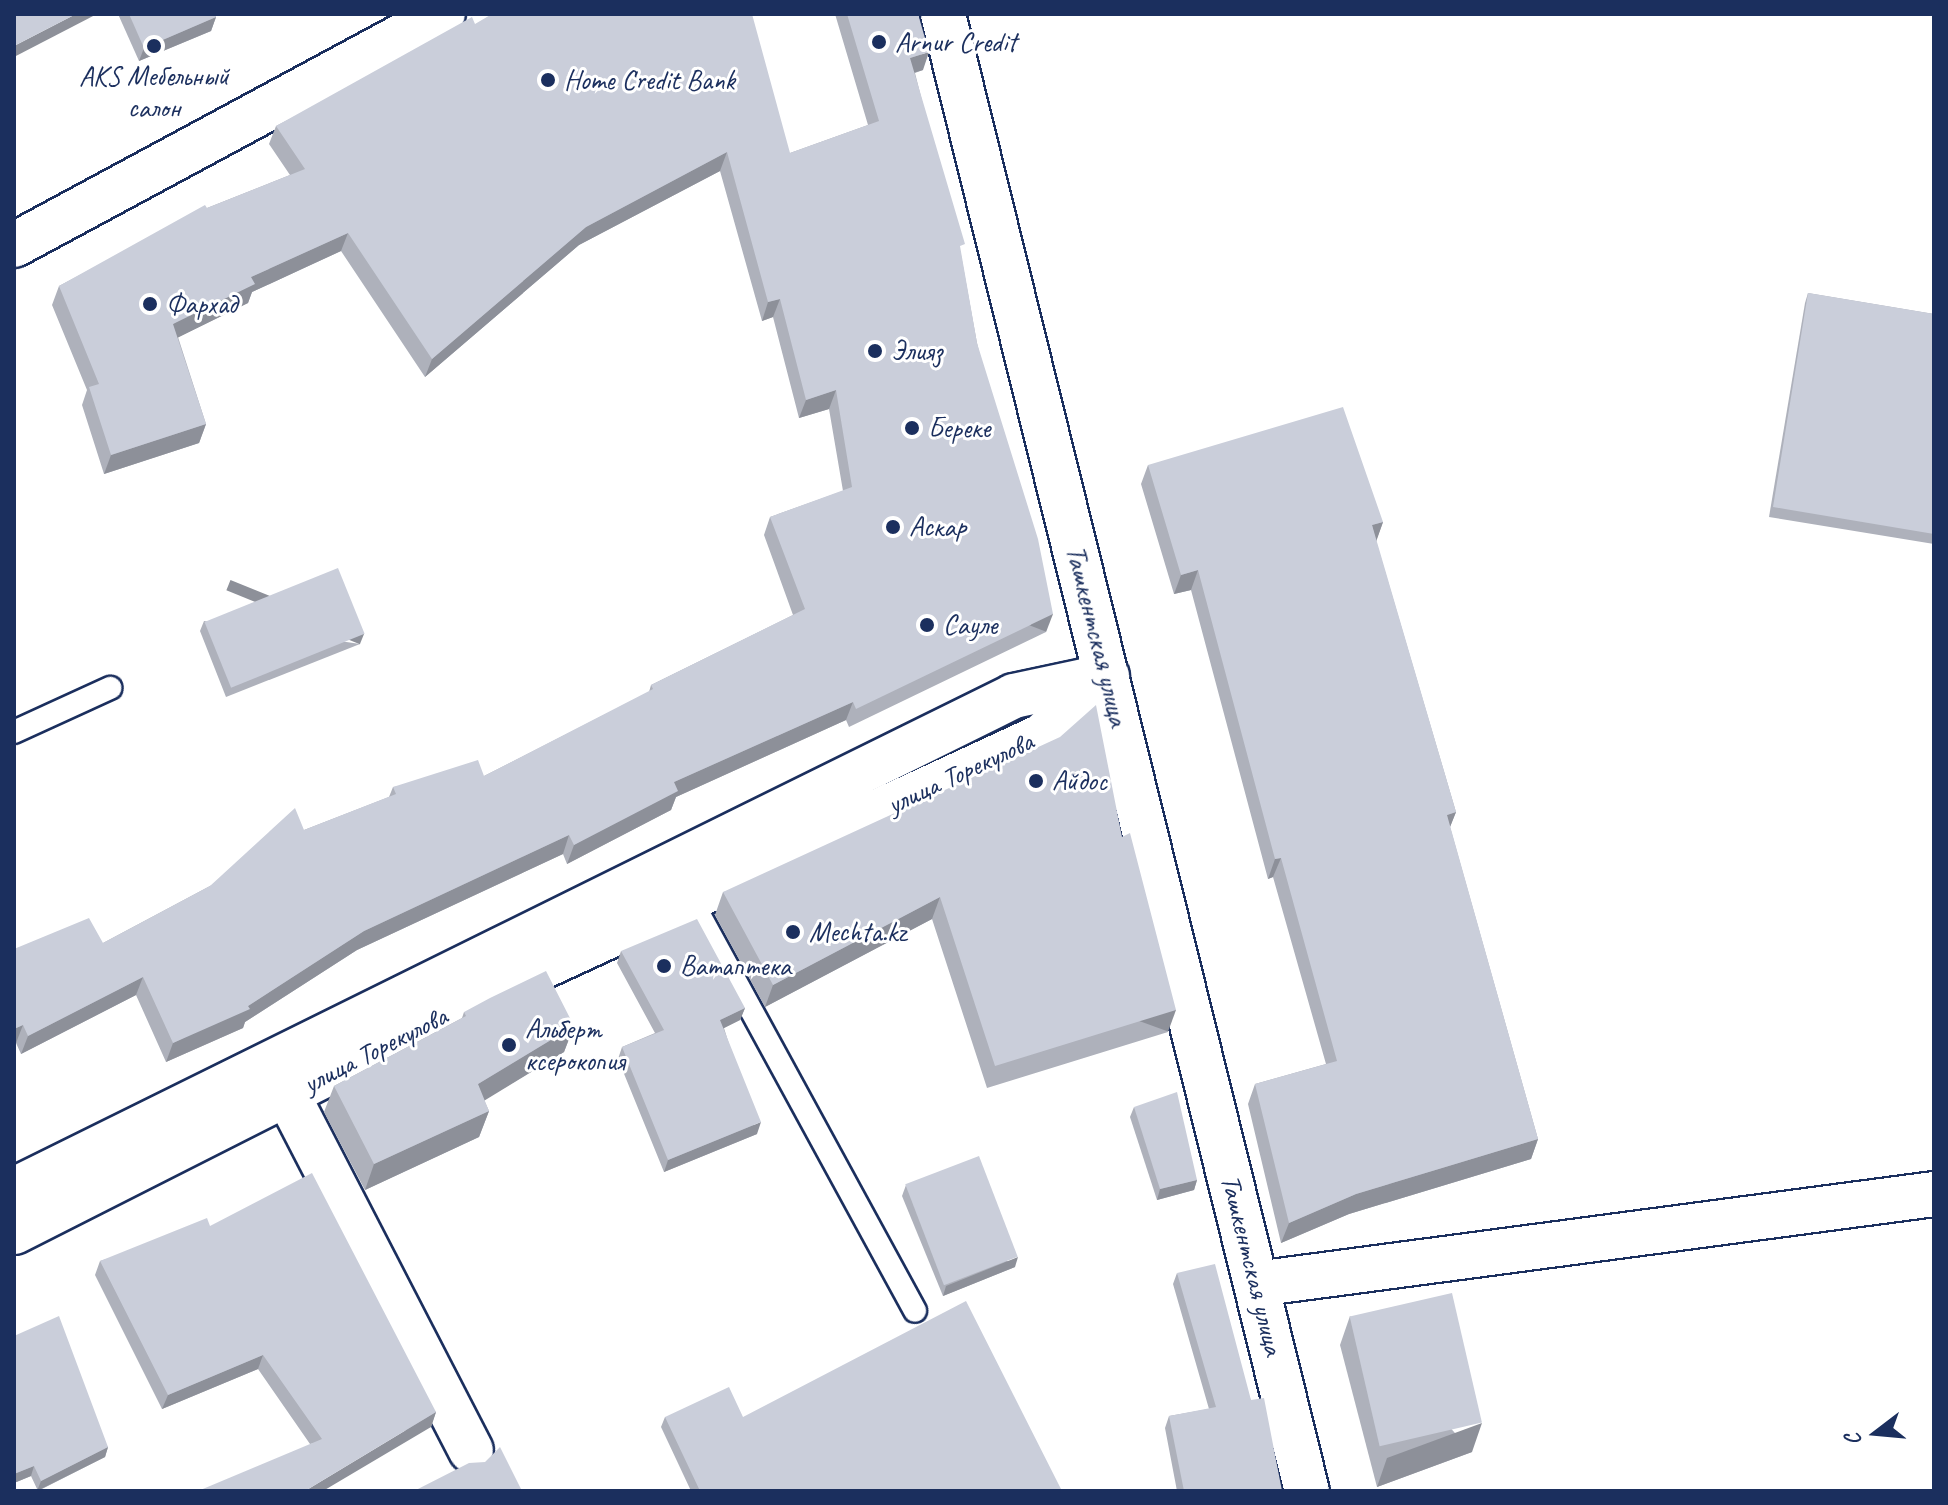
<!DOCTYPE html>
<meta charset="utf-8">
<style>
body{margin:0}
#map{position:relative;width:1948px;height:1505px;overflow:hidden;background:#fff;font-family:Caveat,sans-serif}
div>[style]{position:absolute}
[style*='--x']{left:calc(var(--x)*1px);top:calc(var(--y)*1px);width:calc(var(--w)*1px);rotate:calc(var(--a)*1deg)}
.roads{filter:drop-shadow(2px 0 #1b2f5e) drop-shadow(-2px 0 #1b2f5e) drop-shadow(0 2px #1b2f5e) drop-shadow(0 -2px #1b2f5e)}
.lane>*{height:22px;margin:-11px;padding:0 11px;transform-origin:11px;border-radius:11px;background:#fff}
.street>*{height:44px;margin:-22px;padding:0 22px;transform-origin:22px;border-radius:22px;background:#fff}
.primary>*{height:44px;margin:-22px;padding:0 22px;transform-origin:22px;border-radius:22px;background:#fff}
.wall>*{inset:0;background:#aeb1bb}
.shaded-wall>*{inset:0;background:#8d9099;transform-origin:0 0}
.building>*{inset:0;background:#caceda;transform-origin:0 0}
.dots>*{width:22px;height:22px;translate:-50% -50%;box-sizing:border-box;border:4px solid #fff;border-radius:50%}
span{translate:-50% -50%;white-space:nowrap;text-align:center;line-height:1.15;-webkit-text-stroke:6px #fff;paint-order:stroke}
.poi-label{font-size:28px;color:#1b2f5e}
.left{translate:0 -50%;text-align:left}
.street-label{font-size:28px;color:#1b2f5e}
.frame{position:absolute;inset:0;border:16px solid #1b2f5e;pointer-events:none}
.north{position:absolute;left:1836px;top:1393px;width:80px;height:80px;-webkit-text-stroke:6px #fff;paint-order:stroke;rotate:254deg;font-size:22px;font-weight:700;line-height:32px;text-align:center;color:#1b2f5e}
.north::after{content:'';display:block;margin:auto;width:28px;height:36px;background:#1b2f5e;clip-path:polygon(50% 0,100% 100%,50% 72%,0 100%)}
</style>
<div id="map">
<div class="roads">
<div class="lane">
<div style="--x:14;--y:732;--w:106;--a:-24.6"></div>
<div style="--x:690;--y:898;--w:470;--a:61.4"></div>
</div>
<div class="street">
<div style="--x:14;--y:245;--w:487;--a:-28.3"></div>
<div style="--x:287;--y:1094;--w:401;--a:62.7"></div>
<div style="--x:14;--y:1190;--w:1115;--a:-26.29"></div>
<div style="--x:1014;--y:696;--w:95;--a:-12.1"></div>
<div style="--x:14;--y:1232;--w:538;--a:-26.85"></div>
<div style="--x:494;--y:989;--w:604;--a:-24.78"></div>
<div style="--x:1042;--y:736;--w:88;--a:-42.7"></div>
<div style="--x:1256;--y:1284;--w:684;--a:-7.56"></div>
</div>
<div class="primary">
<div style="--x:943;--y:14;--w:1521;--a:76.16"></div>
</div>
</div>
<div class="wall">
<div style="clip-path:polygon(118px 14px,215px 14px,216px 17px,211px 31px,139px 61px)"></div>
<div style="clip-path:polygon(835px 14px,918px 14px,923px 70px,915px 73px,961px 255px,977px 343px,1046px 632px,849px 727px,846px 720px,676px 797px,671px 810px,567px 864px,563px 854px,357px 950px,245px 1022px,243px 1028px,166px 1062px,136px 995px,21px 1054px,16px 1043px,14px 1044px,14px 949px,103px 943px,210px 886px,304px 830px,389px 797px,393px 787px,484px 776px,649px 692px,651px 685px,793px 615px,764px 535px,770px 517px,843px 491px,829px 409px,799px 418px,773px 317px,762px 321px,720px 171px,579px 245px,425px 377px,341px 251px,252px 292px,248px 303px,178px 337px,206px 424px,199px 443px,104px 474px,82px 405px,87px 390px,52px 305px,59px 286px,207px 208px,290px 175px,269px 144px,276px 126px,475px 24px,790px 153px,868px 125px)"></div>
<div style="clip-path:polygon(1808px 293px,1934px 314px,1934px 544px,1769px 517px,1805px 303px)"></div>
<div style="clip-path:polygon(1148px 465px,1383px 522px,1376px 541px,1456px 812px,1450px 827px,1538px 1139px,1531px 1159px,1349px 1214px,1281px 1243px,1248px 1104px,1255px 1084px,1326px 1064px,1273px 877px,1268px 879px,1191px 590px,1174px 594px,1141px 484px)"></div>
<div style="clip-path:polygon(204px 621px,360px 644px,226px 697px,200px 631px)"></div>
<div style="clip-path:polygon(1122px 837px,1168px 1032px,987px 1088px,932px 919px,765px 1007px,715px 915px,723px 892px)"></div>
<div style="clip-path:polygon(621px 951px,745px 1008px,740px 1020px,724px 1028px,757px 1134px,664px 1172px,618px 1059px,622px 1047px,655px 1033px,617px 963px)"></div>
<div style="clip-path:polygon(464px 1012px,574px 1026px,564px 1052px,484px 1100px,489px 1111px,479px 1137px,365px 1190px,324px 1112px,334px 1086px,462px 1018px)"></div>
<div style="clip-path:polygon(1134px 1107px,1197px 1180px,1194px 1190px,1157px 1200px,1130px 1117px)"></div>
<div style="clip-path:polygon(906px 1185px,1015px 1267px,943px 1296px,902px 1196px)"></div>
<div style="clip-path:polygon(210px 1226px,436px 1412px,431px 1427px,310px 1444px,258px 1369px,162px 1409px,95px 1275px,100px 1261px)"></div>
<div style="clip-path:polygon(1177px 1273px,1251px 1400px,1282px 1491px,1177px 1491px,1165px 1428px,1169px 1416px,1209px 1409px,1173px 1284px)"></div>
<div style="clip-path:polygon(1350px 1316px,1472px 1452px,1377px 1487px,1340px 1345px)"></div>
<div style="clip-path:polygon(14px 1336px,108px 1447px,105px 1457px,38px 1491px,31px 1476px,14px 1483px)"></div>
<div style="clip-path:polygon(665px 1417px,743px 1417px,1062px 1491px,691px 1491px,661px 1427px)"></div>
</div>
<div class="shaded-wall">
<div style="clip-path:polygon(76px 14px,97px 14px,14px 57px,14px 46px)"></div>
<div style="clip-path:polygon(216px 17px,211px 31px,139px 61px,144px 48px)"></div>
<div style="clip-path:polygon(929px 52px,923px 70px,903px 76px,910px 58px)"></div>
<div style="clip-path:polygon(727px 152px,720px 171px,579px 245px,425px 377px,432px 359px,586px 227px)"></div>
<div style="clip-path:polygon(348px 233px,341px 251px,252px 292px,248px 303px,167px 343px,173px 324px,251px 277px)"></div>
<div style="clip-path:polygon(780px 299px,773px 317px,762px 321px,768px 302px)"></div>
<div style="clip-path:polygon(836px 390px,829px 409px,799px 418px,806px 400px)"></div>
<div style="clip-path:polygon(206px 424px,199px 443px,104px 474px,111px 455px)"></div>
<div style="clip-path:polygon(1383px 522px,1376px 542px,1372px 525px)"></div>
<div style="clip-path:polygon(1198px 570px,1191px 590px,1174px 594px,1181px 575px)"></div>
<div style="left:1053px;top:614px;width:19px;height:219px;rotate:111deg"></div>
<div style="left:364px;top:634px;width:11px;height:144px;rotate:112deg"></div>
<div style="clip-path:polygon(853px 702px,846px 720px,676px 797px,671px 810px,567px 864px,574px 845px,674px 782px)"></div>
<div style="clip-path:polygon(1456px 812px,1448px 832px,1447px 815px)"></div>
<div style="clip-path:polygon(569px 835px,563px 854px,357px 950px,245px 1022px,243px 1028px,166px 1062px,173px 1043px,248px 1006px,364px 931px)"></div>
<div style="clip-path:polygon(1281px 858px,1273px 877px,1268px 879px,1275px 859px)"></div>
<div style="clip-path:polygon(940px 897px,932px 919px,765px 1007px,773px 985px)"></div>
<div style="clip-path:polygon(143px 977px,136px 995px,21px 1054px,28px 1036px)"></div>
<div style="clip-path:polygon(745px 1008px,740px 1020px,716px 1032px,720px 1020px)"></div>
<div style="left:1176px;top:1010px;width:23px;height:189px;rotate:110deg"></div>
<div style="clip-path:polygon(23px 1025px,16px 1043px,14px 1044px,14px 1029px)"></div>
<div style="clip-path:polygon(574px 1026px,564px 1052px,469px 1110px,478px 1084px)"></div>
<div style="clip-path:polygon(489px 1111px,479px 1137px,365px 1190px,374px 1164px)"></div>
<div style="clip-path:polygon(761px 1122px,757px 1134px,664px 1172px,668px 1160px)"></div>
<div style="clip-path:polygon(1538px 1139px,1531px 1159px,1349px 1214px,1281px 1243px,1289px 1223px,1356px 1194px)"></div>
<div style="clip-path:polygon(1197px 1180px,1194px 1190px,1157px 1200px,1160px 1189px)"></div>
<div style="clip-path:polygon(1018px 1257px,1015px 1267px,943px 1296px,946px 1286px)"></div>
<div style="clip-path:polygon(263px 1355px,258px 1369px,162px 1409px,168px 1395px)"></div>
<div style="clip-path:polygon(436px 1412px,431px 1427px,323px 1491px,305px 1491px)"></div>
<div style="clip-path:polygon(1482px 1423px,1472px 1452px,1377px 1487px,1387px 1458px)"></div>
<div style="clip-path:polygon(108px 1447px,105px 1457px,37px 1491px,41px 1481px)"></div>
<div style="clip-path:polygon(34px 1466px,31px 1476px,14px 1483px,14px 1474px)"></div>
</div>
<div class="building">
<div style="clip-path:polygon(14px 14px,76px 14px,14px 46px)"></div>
<div style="clip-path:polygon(129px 14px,215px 14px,216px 17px,144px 48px)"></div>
<div style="clip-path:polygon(492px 14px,752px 14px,790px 153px,879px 121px,847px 14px,918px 14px,929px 52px,910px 58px,965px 244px,960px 246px,977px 343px,1038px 539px,1053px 614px,856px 709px,853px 702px,674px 782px,678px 791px,574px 845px,569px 835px,364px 931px,248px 1006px,250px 1009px,173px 1043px,143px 977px,28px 1036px,23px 1025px,14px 1029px,14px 949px,89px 918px,103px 943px,210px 886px,295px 808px,304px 830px,396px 794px,393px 787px,478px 760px,484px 776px,653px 689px,651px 685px,805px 609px,770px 517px,852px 487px,836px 390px,806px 400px,780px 299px,768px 302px,727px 152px,586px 227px,432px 359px,348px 233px,251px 277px,255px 284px,173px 324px,206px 424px,111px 455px,89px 387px,99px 384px,59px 286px,205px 205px,207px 208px,305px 169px,276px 126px,472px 17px,475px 24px)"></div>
<div style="clip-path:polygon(1808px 293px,1934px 314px,1934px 534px,1773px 507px)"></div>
<div style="clip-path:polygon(1343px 407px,1383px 522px,1372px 525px,1456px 812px,1447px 815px,1538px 1139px,1356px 1194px,1289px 1223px,1255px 1084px,1337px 1061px,1281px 858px,1275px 859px,1198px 570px,1181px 575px,1148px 465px)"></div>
<div style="left:338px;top:568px;width:71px;height:144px;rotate:68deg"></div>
<div style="clip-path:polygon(1096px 705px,1122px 837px,1130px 833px,1176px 1010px,995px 1066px,940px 897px,773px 985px,723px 892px,1060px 737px)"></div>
<div style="clip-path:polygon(697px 919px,745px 1008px,720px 1020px,761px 1122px,668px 1160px,622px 1047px,664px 1030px,621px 951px)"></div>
<div style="clip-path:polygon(546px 971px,574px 1026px,478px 1084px,489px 1111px,374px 1164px,334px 1086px,466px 1016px,464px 1012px,490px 998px)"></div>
<div style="clip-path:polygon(1177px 1092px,1197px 1180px,1160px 1189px,1134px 1107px)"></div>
<div style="left:979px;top:1156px;width:108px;height:79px;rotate:69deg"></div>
<div style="clip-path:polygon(312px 1173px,436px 1412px,305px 1491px,198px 1491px,322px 1439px,263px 1355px,168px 1395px,100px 1261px,207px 1218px,210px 1226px)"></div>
<div style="clip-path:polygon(1215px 1264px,1251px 1400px,1264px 1398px,1282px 1491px,1184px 1491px,1169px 1416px,1216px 1407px,1177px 1273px)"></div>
<div style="left:1452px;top:1293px;width:133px;height:105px;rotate:77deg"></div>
<div style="clip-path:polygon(966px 1301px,1062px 1491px,700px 1491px,665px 1417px,729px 1387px,743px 1417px)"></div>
<div style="clip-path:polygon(59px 1316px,108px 1447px,41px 1481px,34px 1466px,14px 1474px,14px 1336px)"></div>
<div style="clip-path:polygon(500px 1447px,522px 1491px,414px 1491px,469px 1463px,485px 1462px)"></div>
</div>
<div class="dots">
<div style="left:879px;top:42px;background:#1b2f5e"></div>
<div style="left:154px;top:46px;background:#1b2f5e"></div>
<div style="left:548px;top:80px;background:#1b2f5e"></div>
<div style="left:150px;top:304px;background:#1b2f5e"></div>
<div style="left:875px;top:351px;background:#1b2f5e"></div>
<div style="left:912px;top:428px;background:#1b2f5e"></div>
<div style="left:893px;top:527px;background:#1b2f5e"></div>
<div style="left:927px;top:625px;background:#1b2f5e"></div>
<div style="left:1036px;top:781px;background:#1b2f5e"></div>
<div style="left:793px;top:932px;background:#1b2f5e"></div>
<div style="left:664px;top:966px;background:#1b2f5e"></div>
<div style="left:509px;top:1045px;background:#1b2f5e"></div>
</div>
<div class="poi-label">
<span class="left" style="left:895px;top:42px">Arnur Credit</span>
<span style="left:154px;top:92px">AKS Мебельный<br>салон</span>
<span class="left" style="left:564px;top:80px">Home Credit Bank</span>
<span class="left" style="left:166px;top:304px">Фархад</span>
<span class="left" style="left:891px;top:351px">Элияз</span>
<span class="left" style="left:928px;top:428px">Береке</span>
<span class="left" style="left:909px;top:527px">Аскар</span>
<span class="left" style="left:943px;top:625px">Сауле</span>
<span class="left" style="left:1052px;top:781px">Айдос</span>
<span class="left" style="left:809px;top:932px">Mechta.kz</span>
<span class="left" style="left:680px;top:966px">Ватаптека</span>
<span class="left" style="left:525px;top:1045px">Альберт<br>ксерокопия</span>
</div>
<div class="street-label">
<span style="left:1097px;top:636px;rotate:76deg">Ташкентская улица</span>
<span style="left:960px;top:773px;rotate:-25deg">улица Торекулова</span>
<span style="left:375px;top:1050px;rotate:-27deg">улица Торекулова</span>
<span style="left:1252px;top:1265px;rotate:76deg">Ташкентская улица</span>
</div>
<div class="frame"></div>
<div class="north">С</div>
</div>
